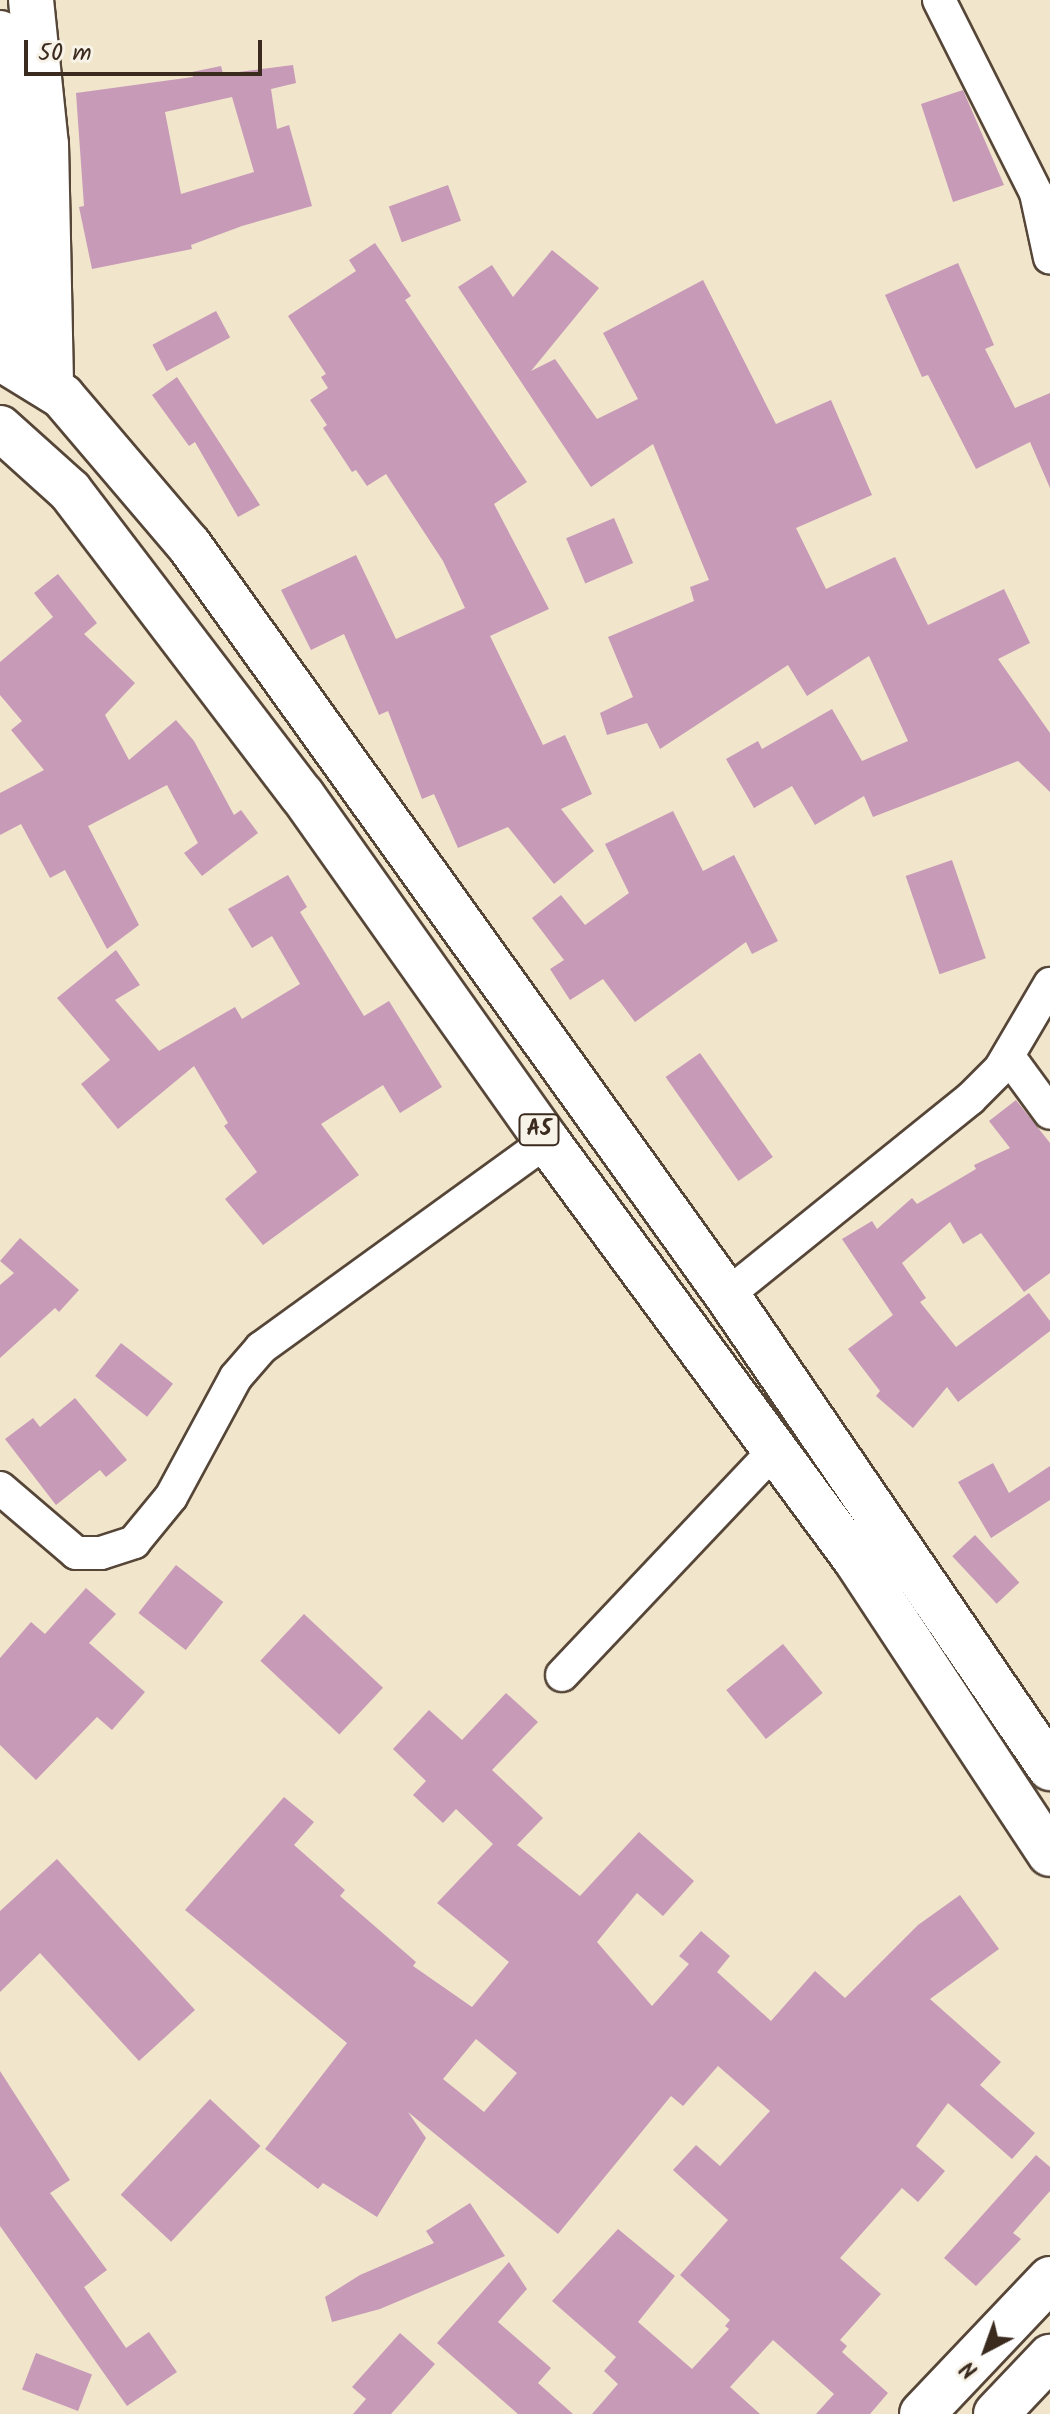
<!DOCTYPE html>
<style>
body{margin:0}
#map{position:relative;width:1050px;height:2414px;overflow:hidden;background:#f1e5cb;font-family:Kalam,sans-serif}
div>[style]{position:absolute}
[style*='--x']{left:calc(var(--x)*1px);top:calc(var(--y)*1px);width:calc(var(--w)*1px);rotate:calc(var(--a)*1deg)}
.building>*{inset:0;background:#c79ab8;transform-origin:0 0}
.roads{filter:drop-shadow(2px 0 #564638) drop-shadow(-2px 0 #564638) drop-shadow(0 2px #564638) drop-shadow(0 -2px #564638)}
.street>*{height:32px;margin:-16px;padding:0 16px;transform-origin:16px;border-radius:16px;background:#fff}
.secondary>*{height:44px;margin:-22px;padding:0 22px;transform-origin:22px;border-radius:22px;background:#fff}
.highway>*{height:44px;margin:-22px;padding:0 22px;transform-origin:22px;border-radius:22px;background:#fff}
span{translate:-50% -50%;white-space:nowrap;text-align:center;line-height:1.15;-webkit-text-stroke:6px #f7f3e8;paint-order:stroke}
.shield-label span{padding:2px 6px;background:#f7f3e8;border:2px solid;border-radius:6px;-webkit-text-stroke-width:0}
.shield-label{font-size:22px;color:#3b2a1e;font-weight:700}
.north{position:absolute;left:946px;top:2310px;width:80px;height:80px;-webkit-text-stroke:6px #f7f3e8;paint-order:stroke;rotate:221deg;font-size:22px;font-weight:700;line-height:32px;text-align:center;color:#3b2a1e}
.north::after{content:'';display:block;margin:auto;width:28px;height:36px;background:#3b2a1e;clip-path:polygon(50% 0,100% 100%,50% 72%,0 100%)}
.scale{position:absolute;left:24px;top:40px;width:238px;height:36px;box-sizing:border-box;border:4px solid #3b2a1e;border-top:0;padding-left:10px;font-size:24px;line-height:28px;white-space:nowrap;color:#3b2a1e;-webkit-text-stroke:6px #f7f3e8;paint-order:stroke}
</style>
<div id="map">
<div class="building">
<div style="clip-path:polygon(evenodd,293px 65px,296px 83px,271px 89px,277px 129px,289px 125px,312px 206px,242px 226px,191px 245px,192px 249px,92px 269px,79px 207px,84px 206px,76px 93px,193px 77px,192px 72px,221px 66px,223px 74px,293px 65px,232px 97px,254px 172px,181px 194px,165px 112px,232px 97px)"></div>
<div style="clip-path:polygon(963px 90px,1004px 185px,953px 202px,921px 104px)"></div>
<div style="left:448px;top:185px;width:38px;height:63px;rotate:70deg"></div>
<div style="clip-path:polygon(375px 243px,411px 296px,405px 300px,527px 482px,494px 504px,549px 609px,490px 636px,543px 745px,565px 735px,592px 794px,561px 809px,594px 851px,554px 884px,508px 827px,458px 848px,434px 794px,422px 799px,388px 711px,379px 715px,344px 634px,311px 650px,281px 590px,356px 555px,396px 639px,465px 608px,443px 561px,386px 474px,367px 486px,356px 470px,352px 472px,323px 428px,327px 425px,310px 400px,328px 388px,321px 377px,326px 374px,288px 316px,356px 271px,349px 260px)"></div>
<div style="clip-path:polygon(552px 250px,599px 288px,531px 371px,555px 359px,597px 419px,638px 399px,603px 333px,703px 280px,776px 424px,831px 400px,872px 495px,796px 528px,826px 589px,895px 557px,928px 625px,1004px 589px,1030px 643px,998px 659px,1050px 733px,1050px 792px,1018px 761px,873px 817px,864px 796px,815px 825px,792px 786px,754px 808px,726px 759px,758px 741px,762px 749px,832px 709px,862px 761px,908px 741px,869px 656px,807px 696px,788px 665px,660px 749px,647px 723px,607px 735px,600px 713px,633px 697px,608px 637px,694px 601px,690px 587px,709px 580px,653px 444px,591px 487px,458px 287px,492px 265px,513px 297px)"></div>
<div style="clip-path:polygon(958px 263px,994px 345px,985px 349px,1015px 408px,1050px 393px,1050px 488px,1030px 442px,976px 469px,928px 375px,922px 377px,885px 295px)"></div>
<div style="left:216px;top:311px;width:30px;height:72px;rotate:62deg"></div>
<div style="clip-path:polygon(177px 377px,260px 505px,238px 517px,195px 442px,189px 446px,152px 395px)"></div>
<div style="left:614px;top:518px;width:49px;height:52px;rotate:67deg"></div>
<div style="clip-path:polygon(58px 574px,97px 623px,84px 634px,135px 683px,105px 715px,129px 760px,176px 720px,194px 741px,234px 815px,241px 810px,258px 833px,202px 876px,184px 853px,198px 843px,167px 785px,88px 826px,139px 925px,107px 949px,65px 870px,50px 878px,21px 824px,0 835px,0 793px,44px 770px,11px 730px,22px 721px,0 695px,0 662px,53px 617px,34px 593px)"></div>
<div style="clip-path:polygon(673px 811px,703px 871px,734px 855px,778px 941px,752px 954px,746px 942px,635px 1022px,603px 979px,570px 1000px,550px 969px,564px 960px,532px 918px,561px 895px,585px 925px,629px 893px,605px 844px)"></div>
<div style="left:952px;top:860px;width:104px;height:49px;rotate:71deg"></div>
<div style="clip-path:polygon(288px 875px,307px 907px,300px 912px,364px 1016px,389px 1001px,442px 1087px,400px 1113px,383px 1085px,321px 1124px,359px 1175px,263px 1245px,225px 1199px,257px 1172px,224px 1126px,228px 1123px,194px 1066px,118px 1129px,81px 1084px,110px 1060px,57px 998px,116px 950px,140px 985px,115px 1000px,159px 1051px,235px 1007px,242px 1019px,300px 984px,272px 936px,252px 948px,228px 909px)"></div>
<div style="left:700px;top:1053px;width:127px;height:42px;rotate:55deg"></div>
<div style="clip-path:polygon(1016px 1100px,1050px 1143px,1050px 1273px,1024px 1292px,981px 1233px,963px 1244px,950px 1222px,902px 1263px,926px 1298px,920px 1302px,956px 1347px,1029px 1293px,1050px 1321px,1050px 1331px,958px 1402px,947px 1387px,913px 1428px,876px 1396px,880px 1391px,848px 1349px,893px 1315px,842px 1239px,872px 1221px,877px 1229px,912px 1198px,917px 1204px,976px 1169px,974px 1165px,1010px 1148px,989px 1121px)"></div>
<div style="clip-path:polygon(20px 1238px,79px 1290px,59px 1312px,55px 1308px,0 1358px,0 1285px,14px 1273px,0 1261px)"></div>
<div style="left:121px;top:1343px;width:66px;height:42px;rotate:38deg"></div>
<div style="clip-path:polygon(75px 1398px,127px 1460px,106px 1477px,100px 1470px,56px 1505px,5px 1439px,33px 1418px,40px 1427px)"></div>
<div style="clip-path:polygon(993px 1463px,1009px 1493px,1050px 1466px,1050px 1500px,991px 1538px,958px 1482px)"></div>
<div style="left:975px;top:1535px;width:65px;height:31px;rotate:47deg"></div>
<div style="left:176px;top:1565px;width:60px;height:61px;rotate:38deg"></div>
<div style="clip-path:polygon(86px 1588px,116px 1614px,89px 1643px,145px 1692px,112px 1730px,97px 1717px,36px 1780px,0 1745px,0 1658px,31px 1622px,45px 1634px)"></div>
<div style="left:304px;top:1614px;width:108px;height:64px;rotate:43deg"></div>
<div style="left:783px;top:1644px;width:63px;height:73px;rotate:51deg"></div>
<div style="clip-path:polygon(evenodd,506px 1693px,538px 1722px,492px 1770px,543px 1818px,517px 1845px,580px 1896px,639px 1832px,694px 1881px,663px 1916px,637px 1893px,597px 1942px,652px 2006px,689px 1964px,679px 1956px,701px 1931px,730px 1956px,717px 1972px,771px 2021px,815px 1971px,845px 1998px,918px 1925px,960px 1895px,999px 1949px,930px 1999px,1001px 2062px,980px 2085px,1035px 2133px,1012px 2159px,948px 2103px,916px 2146px,945px 2171px,918px 2202px,902px 2188px,840px 2258px,881px 2294px,840px 2340px,847px 2346px,842px 2352px,888px 2393px,870px 2414px,816px 2414px,834px 2394px,773px 2340px,730px 2387px,760px 2414px,592px 2414px,618px 2384px,604px 2371px,616px 2357px,552px 2301px,618px 2229px,675px 2276px,638px 2322px,692px 2369px,729px 2329px,725px 2326px,730px 2320px,680px 2275px,728px 2220px,673px 2170px,696px 2145px,720px 2166px,770px 2111px,718px 2066px,683px 2106px,671px 2096px,558px 2234px,408px 2112px,426px 2138px,377px 2217px,323px 2183px,318px 2189px,265px 2149px,347px 2043px,185px 1910px,284px 1797px,314px 1822px,294px 1845px,345px 1890px,340px 1896px,416px 1962px,413px 1966px,472px 2007px,509px 1962px,437px 1903px,493px 1844px,456px 1809px,443px 1823px,413px 1795px,426px 1781px,393px 1749px,429px 1710px,462px 1740px,506px 1693px,476px 2039px,517px 2073px,484px 2112px,443px 2079px,476px 2039px)"></div>
<div style="clip-path:polygon(57px 1859px,195px 2010px,139px 2061px,40px 1953px,0 1992px,0 1911px)"></div>
<div style="clip-path:polygon(0 2071px,70px 2180px,50px 2193px,107px 2270px,84px 2287px,126px 2348px,149px 2332px,177px 2372px,127px 2406px,0 2226px)"></div>
<div style="left:210px;top:2099px;width:69px;height:131px;rotate:43deg"></div>
<div style="clip-path:polygon(1036px 2155px,1050px 2167px,1050px 2191px,1013px 2233px,1021px 2239px,976px 2286px,944px 2258px)"></div>
<div style="clip-path:polygon(470px 2203px,505px 2256px,380px 2309px,332px 2322px,325px 2297px,360px 2275px,434px 2243px,426px 2231px)"></div>
<div style="clip-path:polygon(509px 2262px,527px 2289px,498px 2322px,551px 2368px,538px 2383px,573px 2414px,518px 2414px,437px 2343px)"></div>
<div style="clip-path:polygon(400px 2333px,435px 2364px,391px 2414px,353px 2414px,366px 2399px,352px 2387px)"></div>
<div style="left:36px;top:2353px;width:60px;height:39px;rotate:21deg"></div>
</div>
<div class="roads">
<div class="street">
<div style="--x:939;--y:0;--w:216;--a:63.3"></div>
<div style="--x:1036;--y:193;--w:66;--a:77.8"></div>
<div style="--x:1009;--y:1057;--w:69;--a:53.8"></div>
<div style="--x:727;--y:1295;--w:312;--a:-38.9"></div>
<div style="--x:970;--y:1099;--w:42;--a:-45"></div>
<div style="--x:1000;--y:1069;--w:99;--a:-59.5"></div>
<div style="--x:0;--y:1488;--w:100;--a:40.5"></div>
<div style="--x:76;--y:1553;--w:25;--a:0"></div>
<div style="--x:101;--y:1553;--w:35;--a:-18"></div>
<div style="--x:134;--y:1542;--w:58;--a:-50.6"></div>
<div style="--x:171;--y:1497;--w:136;--a:-61.6"></div>
<div style="--x:236;--y:1377;--w:38;--a:-49"></div>
<div style="--x:261;--y:1348;--w:353;--a:-35.9"></div>
<div style="--x:562;--y:1675;--w:310;--a:-46.6"></div>
</div>
<div class="secondary">
<div style="--x:31;--y:0;--w:145;--a:84.1"></div>
<div style="--x:46;--y:144;--w:245;--a:88.8"></div>
<div style="--x:0;--y:33;--w:93;--a:82"></div>
<div style="--x:13;--y:125;--w:157;--a:89.3"></div>
<div style="--x:15;--y:282;--w:79;--a:95.8"></div>
<div style="--x:922;--y:2414;--w:186;--a:-46.5"></div>
<div style="--x:996;--y:2414;--w:79;--a:-46.5"></div>
</div>
<div class="highway">
<div style="--x:0;--y:358;--w:73;--a:31.5"></div>
<div style="--x:62;--y:396;--w:196;--a:49.6"></div>
<div style="--x:189;--y:545;--w:923;--a:54.35"></div>
<div style="--x:727;--y:1295;--w:573;--a:55.67"></div>
<div style="--x:0;--y:428;--w:94;--a:42"></div>
<div style="--x:70;--y:491;--w:382;--a:52.7"></div>
<div style="--x:302;--y:795;--w:424;--a:54.7"></div>
<div style="--x:547;--y:1141;--w:521;--a:53.59"></div>
<div style="--x:856;--y:1560;--w:352;--a:56.6"></div>
</div>
</div>
<div class="shield-label">
<span style="left:539px;top:1130px">A5</span>
</div>
<div class="north">N</div>
<div class="scale">50 m</div>
</div>
